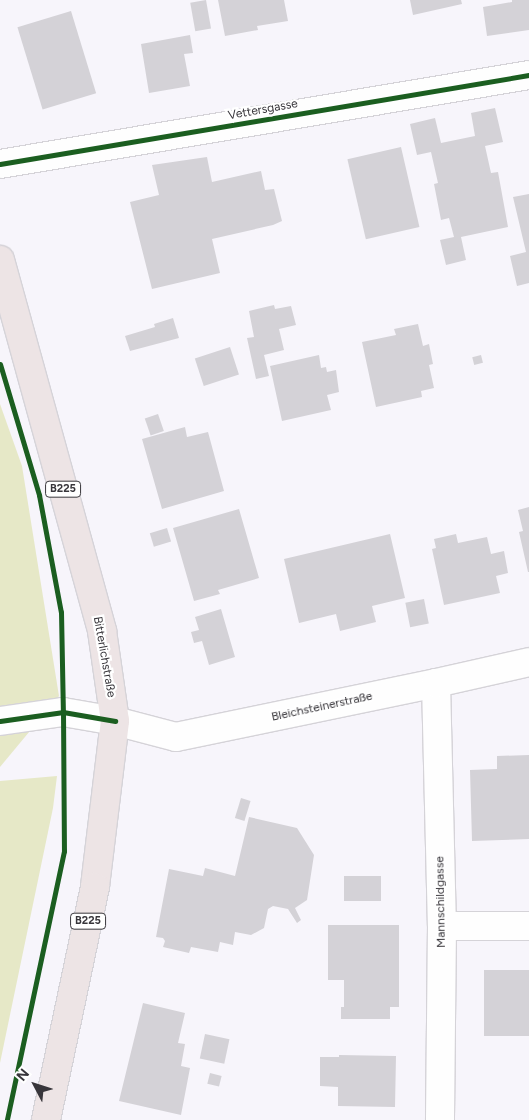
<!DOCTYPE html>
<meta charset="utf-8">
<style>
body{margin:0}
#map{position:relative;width:529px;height:1120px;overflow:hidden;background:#f7f5fb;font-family:Figtree,sans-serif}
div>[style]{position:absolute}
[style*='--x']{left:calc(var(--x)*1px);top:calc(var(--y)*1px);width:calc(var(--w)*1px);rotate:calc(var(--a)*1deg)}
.green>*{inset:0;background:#e6e8c7}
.building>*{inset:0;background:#d4d2d7;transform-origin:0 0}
.roads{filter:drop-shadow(1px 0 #d5d3d8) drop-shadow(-1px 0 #d5d3d8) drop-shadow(0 1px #d5d3d8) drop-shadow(0 -1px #d5d3d8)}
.minor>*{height:28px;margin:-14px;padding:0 14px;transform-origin:14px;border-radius:14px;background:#fefefe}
.primary>*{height:28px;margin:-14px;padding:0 14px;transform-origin:14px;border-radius:14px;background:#ede4e5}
.cycleway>*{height:5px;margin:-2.5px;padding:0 2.5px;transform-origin:2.5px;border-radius:2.5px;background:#1b5e20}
span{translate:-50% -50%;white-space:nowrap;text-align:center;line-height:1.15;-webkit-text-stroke:4.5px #fff;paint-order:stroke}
.shield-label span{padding:1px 4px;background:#fff;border:1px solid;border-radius:4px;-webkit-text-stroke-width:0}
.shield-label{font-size:11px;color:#38363b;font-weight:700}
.street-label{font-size:12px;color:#38363b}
.north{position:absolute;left:10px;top:1060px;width:50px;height:50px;-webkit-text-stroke:4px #fff;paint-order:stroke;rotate:310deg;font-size:14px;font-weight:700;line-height:20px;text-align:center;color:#38363b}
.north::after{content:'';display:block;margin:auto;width:18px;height:22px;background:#38363b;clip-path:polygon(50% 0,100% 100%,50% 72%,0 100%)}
</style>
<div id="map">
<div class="green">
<div style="clip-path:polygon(0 404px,22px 466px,59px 696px,0 767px)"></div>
<div style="clip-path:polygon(57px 776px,53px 808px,0 1063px,0 781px)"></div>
</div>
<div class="building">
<div style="left:206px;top:0;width:29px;height:16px;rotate:80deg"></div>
<div style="clip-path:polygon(218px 0,284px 0,288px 21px,257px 26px,258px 30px,225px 36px)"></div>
<div style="clip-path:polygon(410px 0,461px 0,462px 4px,413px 15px)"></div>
<div style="clip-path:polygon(512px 0,529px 0,529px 30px,487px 36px,483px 7px,512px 2px)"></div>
<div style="left:71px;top:11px;width:86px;height:56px;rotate:73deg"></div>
<div style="clip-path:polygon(190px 35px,193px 53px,184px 54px,190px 86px,149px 93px,141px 44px)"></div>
<div style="clip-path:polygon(495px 108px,503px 142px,485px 146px,491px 173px,498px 172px,508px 227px,461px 237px,466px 260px,446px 265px,440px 240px,454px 237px,449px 218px,441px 220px,434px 184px,438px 183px,431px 152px,417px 155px,410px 124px,435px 118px,441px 143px,475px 136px,471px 113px)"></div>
<div style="left:401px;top:147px;width:82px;height:55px;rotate:77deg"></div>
<div style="clip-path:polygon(207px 157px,212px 182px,261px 171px,265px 190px,274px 189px,282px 221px,273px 225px,212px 239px,220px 273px,152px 289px,130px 202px,159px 195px,152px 165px)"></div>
<div style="clip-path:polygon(529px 194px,529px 283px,517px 286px,510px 256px,526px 252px,513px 197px)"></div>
<div style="clip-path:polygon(274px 305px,275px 309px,291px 306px,296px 325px,279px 329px,284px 350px,264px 355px,269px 376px,256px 379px,247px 338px,254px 337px,249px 311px)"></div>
<div style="clip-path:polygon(173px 318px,179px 338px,130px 351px,125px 336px,155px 327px,154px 324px)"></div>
<div style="clip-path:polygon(418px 324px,423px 346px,429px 344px,433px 364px,429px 365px,434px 388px,421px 391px,422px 397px,376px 407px,362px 342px,396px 335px,394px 329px)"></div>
<div style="left:230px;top:347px;width:29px;height:37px;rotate:72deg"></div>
<div style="clip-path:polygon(319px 355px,321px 368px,326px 367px,327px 372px,336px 370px,339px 392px,327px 395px,331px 410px,282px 421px,270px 366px)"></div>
<div style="left:481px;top:355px;width:8px;height:9px;rotate:76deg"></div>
<div style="left:158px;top:414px;width:18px;height:14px;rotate:71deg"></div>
<div style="clip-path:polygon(185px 427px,187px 437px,208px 432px,224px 491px,162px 509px,142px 439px)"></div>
<div style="clip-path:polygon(529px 507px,529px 572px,528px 572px,519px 532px,523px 531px,518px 510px)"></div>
<div style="clip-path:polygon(239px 509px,259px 578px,218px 590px,220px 594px,194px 601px,173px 528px)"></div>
<div style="left:167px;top:528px;width:14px;height:18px;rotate:73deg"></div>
<div style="clip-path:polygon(390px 534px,405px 598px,372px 606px,376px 622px,340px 631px,336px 614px,299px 623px,284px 559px)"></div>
<div style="clip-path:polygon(456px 534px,458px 543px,487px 537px,491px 554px,504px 551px,508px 573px,496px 576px,500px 593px,444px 605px,432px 549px,436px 548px,434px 539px)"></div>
<div style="left:424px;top:599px;width:25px;height:19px;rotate:79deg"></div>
<div style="clip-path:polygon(221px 609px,235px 657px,209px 665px,202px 641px,194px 643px,191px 632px,199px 630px,195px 617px)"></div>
<div style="clip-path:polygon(529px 755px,529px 839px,472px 841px,470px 770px,497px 769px,497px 756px)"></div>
<div style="left:241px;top:798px;width:10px;height:21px;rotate:17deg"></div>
<div style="clip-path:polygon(249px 817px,297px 828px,314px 855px,307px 900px,295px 908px,301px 920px,297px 923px,288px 909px,273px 906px,268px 909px,264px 928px,251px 935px,235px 932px,233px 945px,220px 942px,218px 952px,191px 947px,189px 953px,163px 947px,165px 941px,163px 938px,156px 937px,169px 869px,203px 876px,205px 868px,235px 876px)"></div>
<div style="left:344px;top:876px;width:37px;height:25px"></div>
<div style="clip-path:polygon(328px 925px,399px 925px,399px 1007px,390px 1007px,390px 1019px,341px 1019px,341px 1007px,344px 1007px,344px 980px,328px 980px)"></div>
<div style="left:484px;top:970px;width:45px;height:66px"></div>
<div style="clip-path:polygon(143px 1003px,185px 1013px,178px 1043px,185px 1044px,181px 1066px,190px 1068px,181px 1115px,119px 1101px)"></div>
<div style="left:205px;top:1034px;width:25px;height:25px;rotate:12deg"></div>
<div style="clip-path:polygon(339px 1055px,396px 1056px,395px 1107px,338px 1106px,338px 1087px,320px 1086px,320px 1057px,339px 1057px)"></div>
<div style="left:210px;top:1073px;width:12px;height:11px;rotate:14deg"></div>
</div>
<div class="roads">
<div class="minor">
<div style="--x:0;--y:164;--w:536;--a:-9.55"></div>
<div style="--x:436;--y:683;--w:243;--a:88.6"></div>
<div style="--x:442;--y:926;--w:194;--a:90.6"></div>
<div style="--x:0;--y:721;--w:64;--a:-8.1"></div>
<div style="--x:63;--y:712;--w:53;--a:9.8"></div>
<div style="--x:115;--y:721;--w:63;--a:14.7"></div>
<div style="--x:176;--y:737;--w:266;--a:-11.7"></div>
<div style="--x:436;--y:683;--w:95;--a:-12.7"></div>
<div style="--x:442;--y:926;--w:87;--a:0"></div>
</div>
<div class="primary">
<div style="--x:0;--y:260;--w:385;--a:74.6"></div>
<div style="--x:102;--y:631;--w:91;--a:81.8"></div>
<div style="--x:115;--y:721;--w:167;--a:96.9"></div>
<div style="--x:95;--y:887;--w:238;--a:101.9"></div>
</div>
</div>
<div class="cycleway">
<div style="--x:0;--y:164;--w:536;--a:-9.55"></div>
<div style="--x:0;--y:364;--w:137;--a:73.4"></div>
<div style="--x:39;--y:495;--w:119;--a:79.4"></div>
<div style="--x:61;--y:612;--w:100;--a:88.9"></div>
<div style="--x:63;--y:712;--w:139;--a:89.6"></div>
<div style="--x:64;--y:851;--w:275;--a:102"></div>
<div style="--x:0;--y:721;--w:64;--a:-8.1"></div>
<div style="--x:63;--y:712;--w:53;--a:9.8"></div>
</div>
<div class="shield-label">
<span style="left:63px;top:489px">B225</span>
<span style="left:88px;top:921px">B225</span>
</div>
<div class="street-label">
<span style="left:263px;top:110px;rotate:-10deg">Vettersgasse</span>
<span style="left:104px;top:657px;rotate:80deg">Bitterlichstraße</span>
<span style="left:322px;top:707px;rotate:-12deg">Bleichsteinerstraße</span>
<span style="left:441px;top:902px;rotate:-91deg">Mannschildgasse</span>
</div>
<div class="north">N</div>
</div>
